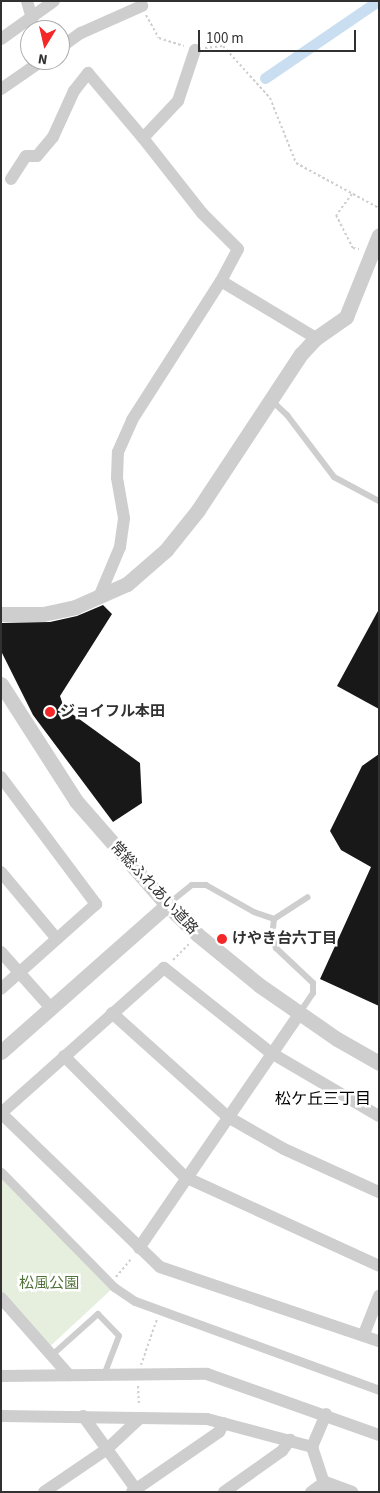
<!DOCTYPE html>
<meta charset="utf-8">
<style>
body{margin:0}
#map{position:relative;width:380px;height:1493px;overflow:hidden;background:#fff;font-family:"Source Sans 3","Noto Sans JP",sans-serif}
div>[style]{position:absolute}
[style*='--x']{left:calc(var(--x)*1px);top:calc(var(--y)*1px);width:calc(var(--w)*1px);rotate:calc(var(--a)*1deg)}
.green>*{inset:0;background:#e6efde}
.canal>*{height:11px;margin:-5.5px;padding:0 5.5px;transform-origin:5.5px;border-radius:5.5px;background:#c9def0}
.building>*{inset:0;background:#181818}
.path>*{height:2px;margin-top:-1px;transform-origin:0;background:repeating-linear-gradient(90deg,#cecece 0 2.5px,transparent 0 5px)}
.service>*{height:6px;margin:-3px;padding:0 3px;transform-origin:3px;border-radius:3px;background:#cecece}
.pedestrian>*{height:9px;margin:-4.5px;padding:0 4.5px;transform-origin:4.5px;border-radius:4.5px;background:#cecece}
.minor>*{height:12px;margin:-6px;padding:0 6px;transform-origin:6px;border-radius:6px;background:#cecece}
.tertiary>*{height:15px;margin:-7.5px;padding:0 7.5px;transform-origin:7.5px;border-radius:7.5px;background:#cecece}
.dots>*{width:14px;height:14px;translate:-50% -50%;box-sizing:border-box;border:2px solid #fff;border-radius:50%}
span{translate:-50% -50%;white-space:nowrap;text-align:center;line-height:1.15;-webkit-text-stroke:5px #fff;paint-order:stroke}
.poi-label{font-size:15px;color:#313131;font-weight:700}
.left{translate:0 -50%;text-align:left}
.street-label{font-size:15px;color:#313131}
.park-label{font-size:15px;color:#507139}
.neighbourhood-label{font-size:16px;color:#000}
.frame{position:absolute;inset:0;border:2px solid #313131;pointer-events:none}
.north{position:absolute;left:20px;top:20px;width:50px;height:50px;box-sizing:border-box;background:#fff;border:1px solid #adadad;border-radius:50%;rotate:189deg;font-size:14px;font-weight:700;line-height:20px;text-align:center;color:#313131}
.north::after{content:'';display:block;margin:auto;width:18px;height:22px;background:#f42627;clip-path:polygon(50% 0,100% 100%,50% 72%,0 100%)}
.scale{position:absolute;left:198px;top:30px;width:158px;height:22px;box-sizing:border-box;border:2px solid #313131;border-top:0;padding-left:6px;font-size:15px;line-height:18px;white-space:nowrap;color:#313131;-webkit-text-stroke:4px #fff;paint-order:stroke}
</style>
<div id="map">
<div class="green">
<div style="clip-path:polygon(1px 1175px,114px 1287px,46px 1350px,1px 1298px)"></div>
</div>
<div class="canal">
<div style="--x:265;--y:78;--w:137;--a:-34.3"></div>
</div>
<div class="building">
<div style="clip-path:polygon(103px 605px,112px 614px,60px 696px,64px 708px,140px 763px,142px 803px,113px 822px,33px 715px,1px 651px,1px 623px,50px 622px,77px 616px)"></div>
<div style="clip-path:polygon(379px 609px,379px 709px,337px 686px)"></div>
<div style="clip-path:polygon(379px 754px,379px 1006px,320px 979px,371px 867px,341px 850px,330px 831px,362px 766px)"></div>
</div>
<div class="path">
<div style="--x:146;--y:15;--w:26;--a:61"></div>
<div style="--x:159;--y:38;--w:26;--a:18"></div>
<div style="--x:205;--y:48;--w:18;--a:-6"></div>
<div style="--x:223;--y:46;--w:70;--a:47.9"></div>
<div style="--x:270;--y:98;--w:70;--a:68.2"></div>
<div style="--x:296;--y:163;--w:94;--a:28.5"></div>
<div style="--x:352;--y:194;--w:26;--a:127"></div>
<div style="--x:336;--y:215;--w:37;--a:63"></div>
<div style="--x:353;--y:248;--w:6;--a:9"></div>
<div style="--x:173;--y:960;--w:23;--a:-45"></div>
<div style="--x:116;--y:1277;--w:25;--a:-50"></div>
<div style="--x:141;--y:1365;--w:49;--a:-70.8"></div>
<div style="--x:138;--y:1386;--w:20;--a:87"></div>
</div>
<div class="service">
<div style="--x:272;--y:401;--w:21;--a:43"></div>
<div style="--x:287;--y:415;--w:78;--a:52.8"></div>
<div style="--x:334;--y:477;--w:51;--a:28.1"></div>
<div style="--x:167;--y:905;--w:32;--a:-39"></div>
<div style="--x:192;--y:885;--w:14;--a:0"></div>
<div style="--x:206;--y:885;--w:55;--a:29.4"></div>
<div style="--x:254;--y:912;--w:21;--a:19"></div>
<div style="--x:274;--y:919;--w:40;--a:-32.9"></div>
<div style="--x:274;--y:919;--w:18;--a:96"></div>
<div style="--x:272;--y:937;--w:12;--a:70"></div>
<div style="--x:276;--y:948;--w:51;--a:43.4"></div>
<div style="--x:313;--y:983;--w:10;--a:90"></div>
<div style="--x:313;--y:993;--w:25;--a:124"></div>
<div style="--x:51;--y:1356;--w:63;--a:-41.8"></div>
<div style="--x:98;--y:1314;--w:30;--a:46"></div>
<div style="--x:119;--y:1336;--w:42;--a:111"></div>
</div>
<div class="pedestrian">
<div style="--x:1;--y:1172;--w:161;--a:45.5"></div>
<div style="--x:114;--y:1287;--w:25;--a:34"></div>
<div style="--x:135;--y:1301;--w:260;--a:20"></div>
</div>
<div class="minor">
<div style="--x:27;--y:1;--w:19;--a:74"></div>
<div style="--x:1;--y:39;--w:65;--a:-35.6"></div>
<div style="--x:60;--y:48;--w:26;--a:-36"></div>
<div style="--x:81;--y:33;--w:67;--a:-23.9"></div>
<div style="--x:1;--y:89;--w:51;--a:-34.6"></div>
<div style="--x:11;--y:179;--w:27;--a:-57"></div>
<div style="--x:26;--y:156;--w:11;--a:0"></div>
<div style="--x:37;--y:156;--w:25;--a:-50"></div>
<div style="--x:53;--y:137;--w:51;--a:-65.5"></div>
<div style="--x:74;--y:91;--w:23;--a:-52"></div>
<div style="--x:88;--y:73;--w:85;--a:49.8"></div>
<div style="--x:221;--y:281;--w:111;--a:31"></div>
<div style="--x:99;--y:597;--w:54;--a:-67.2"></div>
<div style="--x:120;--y:547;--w:29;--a:-82"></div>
<div style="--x:124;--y:518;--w:41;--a:-99.9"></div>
<div style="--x:117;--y:478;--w:26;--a:-88"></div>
<div style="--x:118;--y:452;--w:35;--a:-66"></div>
<div style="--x:132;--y:420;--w:165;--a:-57.4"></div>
<div style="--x:221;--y:281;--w:36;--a:-62"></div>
<div style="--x:238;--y:249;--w:51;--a:-135"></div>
<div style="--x:202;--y:213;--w:95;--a:-128.2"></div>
<div style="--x:143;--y:138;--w:51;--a:-46.6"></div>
<div style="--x:178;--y:101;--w:54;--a:-71.6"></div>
<div style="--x:1;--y:777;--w:159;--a:53.2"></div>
<div style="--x:96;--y:904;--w:127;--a:138.2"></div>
<div style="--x:1;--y:872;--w:87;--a:50.1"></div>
<div style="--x:1;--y:952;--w:74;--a:48.3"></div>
<div style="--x:112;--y:1013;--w:156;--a:41.9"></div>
<div style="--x:228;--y:1117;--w:64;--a:29.7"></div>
<div style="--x:284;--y:1149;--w:104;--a:24.4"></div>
<div style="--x:64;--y:1056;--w:171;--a:45"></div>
<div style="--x:185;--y:1177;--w:213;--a:24.6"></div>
<div style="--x:379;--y:1116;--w:125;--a:-149.7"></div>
<div style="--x:271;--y:1053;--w:137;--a:-141.5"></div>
<div style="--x:164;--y:968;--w:218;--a:138.3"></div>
<div style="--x:1;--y:1113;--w:221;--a:44.1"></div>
<div style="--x:160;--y:1267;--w:231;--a:18.7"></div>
<div style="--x:139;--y:1248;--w:283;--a:-55.6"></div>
<div style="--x:1;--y:1298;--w:103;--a:48.6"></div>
<div style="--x:364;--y:1334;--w:41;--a:-68.5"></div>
<div style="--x:1;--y:1376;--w:206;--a:-0.6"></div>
<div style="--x:207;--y:1374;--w:182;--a:19.5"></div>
<div style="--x:326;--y:1414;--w:36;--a:113"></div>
<div style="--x:312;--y:1447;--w:47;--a:71.6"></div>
<div style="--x:1;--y:1416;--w:206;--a:0.8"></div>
<div style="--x:207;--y:1419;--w:109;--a:14.9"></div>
<div style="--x:83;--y:1416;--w:94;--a:54.1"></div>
<div style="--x:44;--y:1492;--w:76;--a:-34.3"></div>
<div style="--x:107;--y:1449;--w:44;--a:-43.2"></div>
<div style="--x:132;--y:1492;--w:106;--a:-34.6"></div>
<div style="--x:219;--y:1432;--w:10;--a:-61"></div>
<div style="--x:224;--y:1492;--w:71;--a:-35.3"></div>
<div style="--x:282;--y:1451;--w:14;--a:-54"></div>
<div style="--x:311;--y:1492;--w:17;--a:-36"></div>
<div style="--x:325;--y:1482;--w:29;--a:20"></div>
</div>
<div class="tertiary">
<div style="--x:1;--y:614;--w:42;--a:0"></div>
<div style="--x:43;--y:614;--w:33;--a:-12"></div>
<div style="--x:75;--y:607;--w:57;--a:-23.9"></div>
<div style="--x:127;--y:584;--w:52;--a:-41.1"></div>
<div style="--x:166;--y:550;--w:51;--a:-51.3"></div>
<div style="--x:198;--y:510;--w:187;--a:-56.6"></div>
<div style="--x:301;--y:354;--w:22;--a:-47"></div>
<div style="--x:316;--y:338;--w:37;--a:-35"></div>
<div style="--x:346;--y:317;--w:88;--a:-68.1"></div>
<div style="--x:1;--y:684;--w:139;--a:57.3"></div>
<div style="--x:76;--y:801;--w:138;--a:48.8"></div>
<div style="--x:167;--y:905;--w:43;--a:44.1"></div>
<div style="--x:198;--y:935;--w:79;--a:39.3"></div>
<div style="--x:259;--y:985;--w:95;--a:34.7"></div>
<div style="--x:337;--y:1039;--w:48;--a:29.7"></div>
<div style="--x:1;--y:1052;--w:222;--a:-41.5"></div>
</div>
<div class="dots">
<div style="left:50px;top:712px;background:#f42627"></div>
<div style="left:222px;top:939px;background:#f42627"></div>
</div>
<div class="poi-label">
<span class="left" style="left:60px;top:712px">ジョイフル本田</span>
<span class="left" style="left:232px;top:939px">けやき台六丁目</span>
</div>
<div class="street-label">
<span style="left:154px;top:888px;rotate:47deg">常総ふれあい道路</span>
</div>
<div class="park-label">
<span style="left:49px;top:1284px">松風公園</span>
</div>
<div class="neighbourhood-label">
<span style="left:323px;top:1099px">松ケ丘三丁目</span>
</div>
<div class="frame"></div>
<div class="north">N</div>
<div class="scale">100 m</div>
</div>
